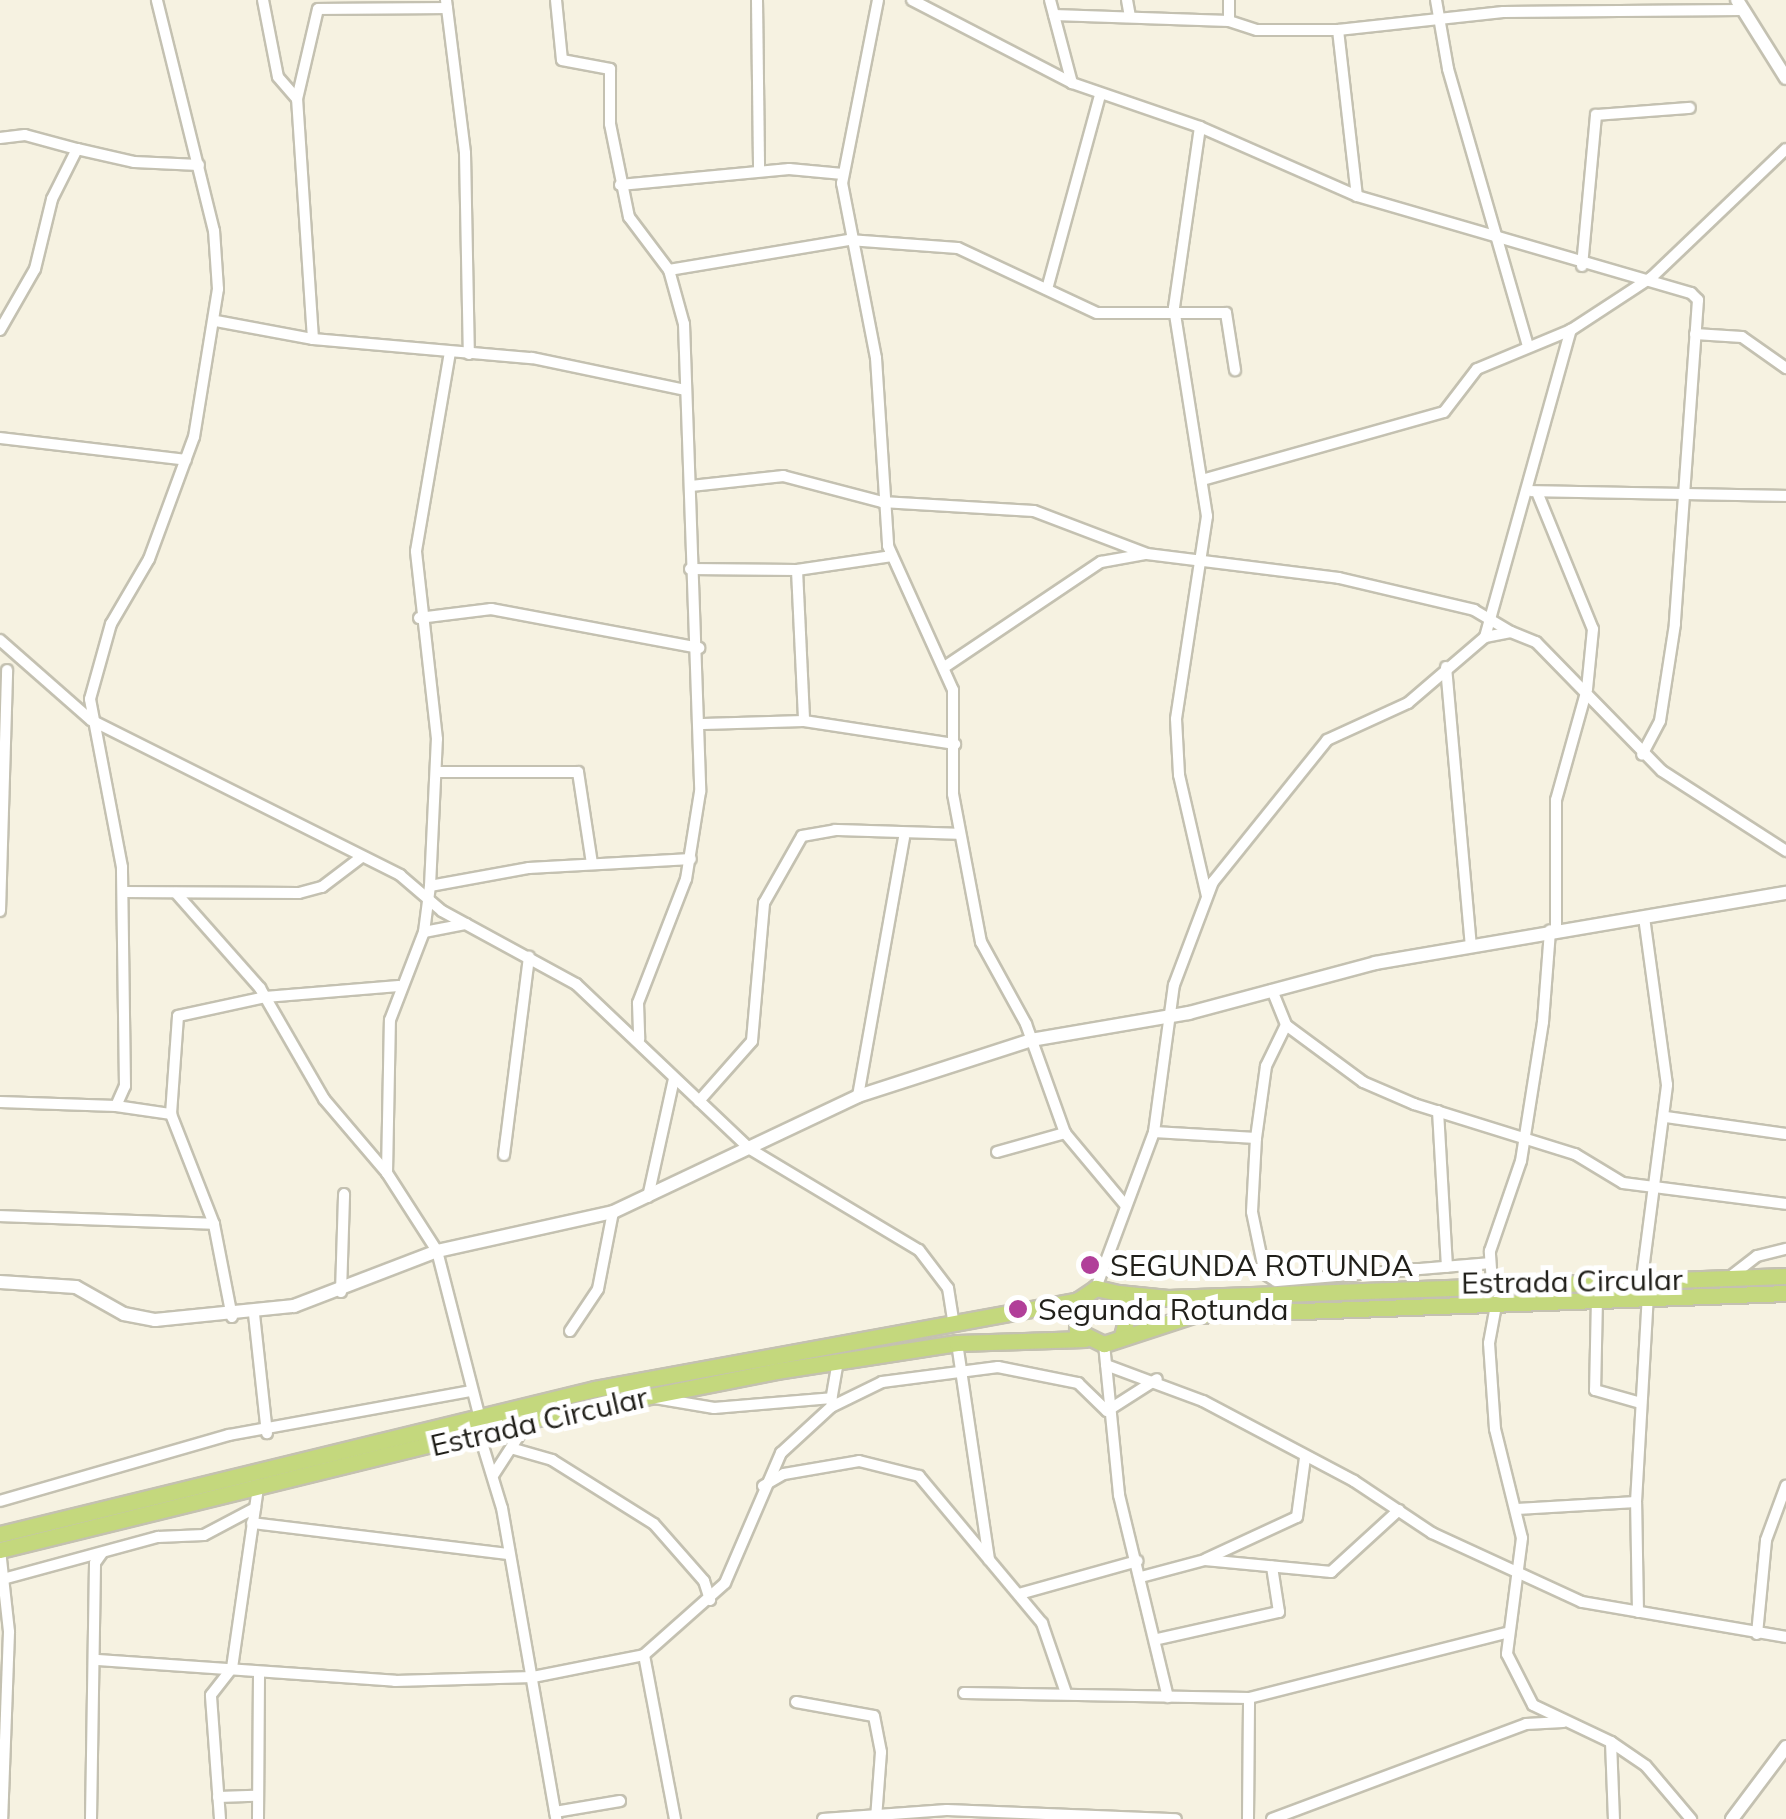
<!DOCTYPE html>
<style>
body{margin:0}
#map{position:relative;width:1786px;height:1819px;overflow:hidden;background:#f6f2e1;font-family:Mulish,sans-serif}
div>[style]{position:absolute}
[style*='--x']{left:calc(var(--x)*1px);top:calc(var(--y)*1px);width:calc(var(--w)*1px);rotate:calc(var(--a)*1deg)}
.roads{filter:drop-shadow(2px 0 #c4c1b1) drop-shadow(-2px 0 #c4c1b1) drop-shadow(0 2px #c4c1b1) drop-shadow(0 -2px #c4c1b1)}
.minor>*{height:10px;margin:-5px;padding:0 5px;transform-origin:5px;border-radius:5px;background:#fff}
.tertiary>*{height:12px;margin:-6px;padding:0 6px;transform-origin:6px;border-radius:6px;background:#fff}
.primary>*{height:15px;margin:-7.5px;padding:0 7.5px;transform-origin:7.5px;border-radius:7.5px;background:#c4d87d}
.dots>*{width:28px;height:28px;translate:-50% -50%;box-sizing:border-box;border:5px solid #fff;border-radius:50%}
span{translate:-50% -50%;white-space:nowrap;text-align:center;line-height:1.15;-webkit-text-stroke:10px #fff;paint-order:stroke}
.poi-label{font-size:30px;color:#201f19}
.left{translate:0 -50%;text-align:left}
.street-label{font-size:30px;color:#201f19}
</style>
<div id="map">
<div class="roads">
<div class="minor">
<div style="--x:263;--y:0;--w:78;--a:79"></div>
<div style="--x:278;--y:77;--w:29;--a:49"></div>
<div style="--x:446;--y:0;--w:154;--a:82.9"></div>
<div style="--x:465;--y:153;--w:201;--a:88.9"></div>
<div style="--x:556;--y:0;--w:60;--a:84.3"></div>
<div style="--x:562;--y:60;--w:49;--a:10.6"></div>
<div style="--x:610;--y:69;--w:55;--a:90"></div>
<div style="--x:610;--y:124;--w:95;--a:78.5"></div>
<div style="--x:629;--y:217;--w:66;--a:53"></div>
<div style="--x:669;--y:270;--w:56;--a:74.5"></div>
<div style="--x:684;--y:324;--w:468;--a:88"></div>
<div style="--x:700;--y:792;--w:88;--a:99.1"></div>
<div style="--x:686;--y:879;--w:133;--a:111.2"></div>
<div style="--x:638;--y:1003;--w:36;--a:88"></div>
<div style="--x:757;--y:0;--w:171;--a:89.3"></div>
<div style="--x:878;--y:0;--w:187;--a:101.1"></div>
<div style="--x:842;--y:183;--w:178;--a:79"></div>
<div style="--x:876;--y:358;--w:188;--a:86.3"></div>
<div style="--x:888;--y:546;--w:158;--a:65.7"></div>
<div style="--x:953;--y:690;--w:104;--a:90"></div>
<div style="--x:953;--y:794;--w:151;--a:79.3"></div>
<div style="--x:981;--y:942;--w:94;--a:61.2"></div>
<div style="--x:1026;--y:1024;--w:116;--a:70.3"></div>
<div style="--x:1065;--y:1133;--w:95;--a:50.1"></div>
<div style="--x:912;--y:0;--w:180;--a:27.4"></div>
<div style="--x:1072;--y:83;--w:135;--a:19"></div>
<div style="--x:1200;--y:127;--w:171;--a:23.7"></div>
<div style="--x:1357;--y:196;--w:348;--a:16.2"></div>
<div style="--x:1691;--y:293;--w:10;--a:45"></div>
<div style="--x:1698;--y:300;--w:325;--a:94.1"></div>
<div style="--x:1675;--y:624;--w:98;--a:98.8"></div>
<div style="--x:1660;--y:721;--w:38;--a:118"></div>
<div style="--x:1050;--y:0;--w:86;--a:75.2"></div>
<div style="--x:1127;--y:0;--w:17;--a:80"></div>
<div style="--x:1229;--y:0;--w:21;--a:90"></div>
<div style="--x:1229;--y:21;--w:29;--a:18"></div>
<div style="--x:1257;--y:30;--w:81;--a:0"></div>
<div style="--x:1338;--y:30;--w:166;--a:-6.2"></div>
<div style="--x:1503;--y:12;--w:239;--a:-0.5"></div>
<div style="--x:1436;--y:0;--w:70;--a:80.1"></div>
<div style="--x:1448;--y:69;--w:289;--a:73.9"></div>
<div style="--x:1054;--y:15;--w:175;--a:2"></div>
<div style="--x:1338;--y:30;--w:167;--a:83.5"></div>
<div style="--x:1200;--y:127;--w:183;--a:98.2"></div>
<div style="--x:1174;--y:308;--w:211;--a:81"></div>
<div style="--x:1207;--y:516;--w:205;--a:98.7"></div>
<div style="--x:1176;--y:719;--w:56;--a:86.9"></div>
<div style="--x:1179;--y:775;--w:124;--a:77"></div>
<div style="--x:0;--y:138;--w:25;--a:-7"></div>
<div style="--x:25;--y:135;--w:54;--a:15.1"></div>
<div style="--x:620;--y:185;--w:170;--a:-5.4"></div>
<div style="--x:789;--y:169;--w:54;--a:5.3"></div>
<div style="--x:1582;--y:266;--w:152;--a:-84.7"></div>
<div style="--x:1596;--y:115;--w:94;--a:-4.3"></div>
<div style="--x:669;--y:270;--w:182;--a:-9.5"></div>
<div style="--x:849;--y:240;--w:109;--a:4.2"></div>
<div style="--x:958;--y:248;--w:153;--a:25.1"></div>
<div style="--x:1097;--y:313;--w:129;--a:0"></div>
<div style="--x:1226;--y:313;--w:58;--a:81"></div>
<div style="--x:1047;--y:289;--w:201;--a:-74.7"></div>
<div style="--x:216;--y:321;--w:99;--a:10.5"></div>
<div style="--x:313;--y:339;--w:220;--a:5"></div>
<div style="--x:532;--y:358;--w:156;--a:11.8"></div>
<div style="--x:0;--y:330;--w:70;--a:-60.2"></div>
<div style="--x:35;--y:269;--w:72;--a:-76.3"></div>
<div style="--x:52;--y:199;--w:56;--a:-63.4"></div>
<div style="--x:77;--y:149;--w:58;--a:12.8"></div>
<div style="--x:134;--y:162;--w:65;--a:2.6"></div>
<div style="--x:1695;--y:334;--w:47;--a:3.7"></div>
<div style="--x:1742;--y:337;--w:54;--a:35.2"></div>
<div style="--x:313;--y:339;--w:241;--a:-93.8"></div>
<div style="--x:297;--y:99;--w:92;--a:-76.9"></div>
<div style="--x:318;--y:9;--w:129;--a:-0.4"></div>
<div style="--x:0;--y:438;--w:187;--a:6.7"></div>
<div style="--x:1202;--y:480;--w:251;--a:-15.7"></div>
<div style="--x:1444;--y:412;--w:54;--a:-52.5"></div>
<div style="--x:1477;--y:369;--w:102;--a:-22.5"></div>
<div style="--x:1571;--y:330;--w:97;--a:-33.2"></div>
<div style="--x:1652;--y:277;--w:185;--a:-43.7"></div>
<div style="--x:691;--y:486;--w:93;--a:-6.2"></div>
<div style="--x:783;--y:476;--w:102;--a:14.7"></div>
<div style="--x:882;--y:502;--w:152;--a:3.4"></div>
<div style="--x:1034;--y:511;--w:121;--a:20.8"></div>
<div style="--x:1147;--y:554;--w:193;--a:7.1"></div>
<div style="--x:1339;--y:578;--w:139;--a:13.3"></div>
<div style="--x:1474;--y:610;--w:43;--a:30.7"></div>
<div style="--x:1531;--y:491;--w:255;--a:1.1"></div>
<div style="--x:1537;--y:492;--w:148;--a:67.8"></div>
<div style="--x:1593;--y:629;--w:60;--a:95.7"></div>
<div style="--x:1587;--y:689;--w:115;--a:105.6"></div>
<div style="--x:1556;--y:800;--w:129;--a:90"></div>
<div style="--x:690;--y:569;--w:107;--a:0.5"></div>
<div style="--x:797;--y:570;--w:96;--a:-8.4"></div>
<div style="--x:797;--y:570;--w:151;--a:87.3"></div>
<div style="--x:419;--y:618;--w:73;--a:-7.1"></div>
<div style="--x:491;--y:609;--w:212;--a:10.6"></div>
<div style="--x:1485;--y:637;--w:26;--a:-11"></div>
<div style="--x:1511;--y:632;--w:27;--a:22"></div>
<div style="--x:1536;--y:642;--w:180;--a:45.7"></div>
<div style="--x:1662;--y:771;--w:148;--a:32.8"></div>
<div style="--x:0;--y:640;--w:121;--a:41.3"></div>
<div style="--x:91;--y:720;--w:346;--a:26.6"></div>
<div style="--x:400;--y:875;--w:55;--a:40.6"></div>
<div style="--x:442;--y:911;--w:153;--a:28.6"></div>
<div style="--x:576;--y:984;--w:240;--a:43.5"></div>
<div style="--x:750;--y:1149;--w:197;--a:30.9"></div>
<div style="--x:919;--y:1250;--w:48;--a:52.7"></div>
<div style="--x:948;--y:1288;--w:37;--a:81"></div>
<div style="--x:946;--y:666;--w:187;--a:-33.9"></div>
<div style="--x:1101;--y:562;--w:46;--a:-10.1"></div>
<div style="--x:1446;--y:667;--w:281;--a:84.9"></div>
<div style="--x:703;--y:724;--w:101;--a:-1.7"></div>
<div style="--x:804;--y:721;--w:153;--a:8.7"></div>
<div style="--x:436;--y:772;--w:142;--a:0"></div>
<div style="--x:578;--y:772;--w:92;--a:81.3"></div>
<div style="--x:430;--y:886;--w:101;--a:-10.3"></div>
<div style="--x:529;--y:868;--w:162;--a:-3.2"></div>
<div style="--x:123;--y:892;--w:176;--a:0.3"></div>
<div style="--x:299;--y:893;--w:24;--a:-15"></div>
<div style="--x:322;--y:887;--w:48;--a:-37.3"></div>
<div style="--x:176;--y:893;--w:127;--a:48.5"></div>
<div style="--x:260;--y:988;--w:128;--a:60"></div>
<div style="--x:324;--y:1099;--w:97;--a:49.6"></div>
<div style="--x:387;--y:1173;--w:93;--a:57.3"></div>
<div style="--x:437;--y:1251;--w:169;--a:75.6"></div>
<div style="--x:0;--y:911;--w:241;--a:-88.3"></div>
<div style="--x:424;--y:932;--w:43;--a:-10.8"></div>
<div style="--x:1272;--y:990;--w:38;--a:68"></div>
<div style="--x:1286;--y:1025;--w:96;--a:36.5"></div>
<div style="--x:1363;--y:1082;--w:56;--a:23.3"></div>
<div style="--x:1414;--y:1104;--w:169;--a:17.3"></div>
<div style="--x:1575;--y:1154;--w:56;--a:31.1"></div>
<div style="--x:1623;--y:1183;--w:164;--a:7.3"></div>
<div style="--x:1286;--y:1025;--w:46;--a:116"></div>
<div style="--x:1266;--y:1066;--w:73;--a:97.9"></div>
<div style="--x:1256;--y:1138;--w:74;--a:93.1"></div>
<div style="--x:1252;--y:1212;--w:63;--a:78.2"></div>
<div style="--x:1265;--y:1274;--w:13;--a:32"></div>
<div style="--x:1276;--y:1281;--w:214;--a:-4.8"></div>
<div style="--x:858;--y:1096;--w:263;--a:-79.9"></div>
<div style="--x:699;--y:1101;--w:80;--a:-48.5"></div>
<div style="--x:752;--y:1041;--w:139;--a:-85"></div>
<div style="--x:764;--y:903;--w:77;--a:-60.4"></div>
<div style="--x:802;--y:836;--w:34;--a:-10"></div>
<div style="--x:835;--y:830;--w:125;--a:1.8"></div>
<div style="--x:0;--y:1102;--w:116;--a:2"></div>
<div style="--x:116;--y:1106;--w:22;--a:-66"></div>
<div style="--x:125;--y:1086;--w:219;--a:-90.8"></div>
<div style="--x:122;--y:867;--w:171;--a:-100.8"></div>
<div style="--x:90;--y:699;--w:78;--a:-74.4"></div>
<div style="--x:111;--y:624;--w:75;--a:-59.7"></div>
<div style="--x:149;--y:559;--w:130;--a:-69.8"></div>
<div style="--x:194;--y:437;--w:150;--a:-80.8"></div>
<div style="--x:218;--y:289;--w:58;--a:-93.9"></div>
<div style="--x:214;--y:231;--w:238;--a:-103.9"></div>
<div style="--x:116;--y:1106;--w:56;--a:8.3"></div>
<div style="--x:1438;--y:1111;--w:156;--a:86.7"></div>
<div style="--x:1666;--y:1117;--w:121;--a:8.1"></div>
<div style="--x:1154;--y:1132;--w:102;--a:3.4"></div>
<div style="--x:997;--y:1152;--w:71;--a:-15.6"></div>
<div style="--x:504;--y:1155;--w:200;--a:-82.8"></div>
<div style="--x:387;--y:1173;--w:153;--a:-88.9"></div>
<div style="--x:390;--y:1020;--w:94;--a:-68.9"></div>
<div style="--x:424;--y:932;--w:46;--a:-82.6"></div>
<div style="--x:430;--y:886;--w:147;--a:-87.3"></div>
<div style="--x:437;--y:739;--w:189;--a:-96.4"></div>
<div style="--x:416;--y:551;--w:201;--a:-80.3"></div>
<div style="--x:648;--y:1197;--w:121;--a:-77.6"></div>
<div style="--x:0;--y:1216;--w:214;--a:2.1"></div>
<div style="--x:1730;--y:1277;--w:34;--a:-38"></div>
<div style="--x:1757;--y:1256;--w:30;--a:-14"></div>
<div style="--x:1642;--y:1278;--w:195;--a:-82.6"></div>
<div style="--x:1667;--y:1085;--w:169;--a:-97.8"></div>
<div style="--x:1492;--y:1283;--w:32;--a:-94"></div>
<div style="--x:1490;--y:1251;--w:95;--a:-71"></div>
<div style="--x:1521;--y:1161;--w:141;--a:-81"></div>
<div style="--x:1543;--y:1022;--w:92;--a:-85.6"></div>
<div style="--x:1096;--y:1288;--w:166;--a:-69.6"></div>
<div style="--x:1154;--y:1132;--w:148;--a:-82.3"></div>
<div style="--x:1174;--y:985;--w:110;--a:-69.3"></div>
<div style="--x:1213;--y:882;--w:182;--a:-51.2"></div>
<div style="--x:1327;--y:740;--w:89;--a:-24.6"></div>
<div style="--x:1408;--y:703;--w:101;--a:-40.6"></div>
<div style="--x:1485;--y:637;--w:319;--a:-74.4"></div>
<div style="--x:341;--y:1292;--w:98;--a:-88.2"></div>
<div style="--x:1597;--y:1298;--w:92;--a:91.2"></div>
<div style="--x:1595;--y:1390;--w:48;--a:15.8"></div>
<div style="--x:1497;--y:1300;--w:44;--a:100.5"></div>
<div style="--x:1489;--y:1343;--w:86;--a:86"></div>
<div style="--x:1495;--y:1429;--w:112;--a:76.1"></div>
<div style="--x:1522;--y:1538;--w:117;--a:97.4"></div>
<div style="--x:1507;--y:1654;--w:57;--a:63"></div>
<div style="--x:1533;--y:1705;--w:86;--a:25.4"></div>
<div style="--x:1611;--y:1742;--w:77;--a:87.8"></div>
<div style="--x:254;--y:1314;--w:120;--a:83.8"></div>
<div style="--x:232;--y:1317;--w:95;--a:-101"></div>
<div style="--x:214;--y:1224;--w:118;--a:-111.4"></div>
<div style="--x:171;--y:1114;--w:98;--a:-85.9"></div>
<div style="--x:178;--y:1016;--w:89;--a:-12.3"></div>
<div style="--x:265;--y:997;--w:134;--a:-4.7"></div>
<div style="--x:570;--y:1331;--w:50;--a:-56.3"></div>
<div style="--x:598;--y:1289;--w:78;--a:-79"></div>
<div style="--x:957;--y:1343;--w:219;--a:81.6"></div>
<div style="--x:1104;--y:1344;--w:152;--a:84.3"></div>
<div style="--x:1119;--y:1495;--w:208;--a:76.4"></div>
<div style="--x:1106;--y:1365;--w:103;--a:20.4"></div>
<div style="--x:1203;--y:1401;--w:171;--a:27.9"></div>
<div style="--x:1354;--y:1481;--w:94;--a:33.7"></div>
<div style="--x:1432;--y:1533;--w:165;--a:24.7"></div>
<div style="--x:1582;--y:1602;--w:207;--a:9.7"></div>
<div style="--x:655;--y:1398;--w:60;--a:9.6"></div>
<div style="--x:714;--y:1408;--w:118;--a:-4.8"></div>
<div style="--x:831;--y:1401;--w:41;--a:-80.1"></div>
<div style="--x:479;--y:1433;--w:78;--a:73"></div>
<div style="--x:502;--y:1508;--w:316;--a:80.1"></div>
<div style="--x:514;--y:1449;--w:40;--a:16"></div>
<div style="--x:552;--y:1460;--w:120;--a:32.1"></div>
<div style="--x:654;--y:1524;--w:76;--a:48.7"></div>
<div style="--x:704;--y:1581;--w:20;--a:72"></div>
<div style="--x:494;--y:1474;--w:64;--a:-57.1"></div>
<div style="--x:763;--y:1486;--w:24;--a:-30"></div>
<div style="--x:784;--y:1474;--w:76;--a:-9.8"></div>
<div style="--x:859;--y:1461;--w:62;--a:14"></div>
<div style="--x:919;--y:1476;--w:192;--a:50.1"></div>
<div style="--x:1042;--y:1623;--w:74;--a:71.1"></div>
<div style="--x:0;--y:1501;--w:238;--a:-16.1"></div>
<div style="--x:229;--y:1435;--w:247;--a:-10.3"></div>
<div style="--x:1517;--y:1509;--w:119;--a:-3.4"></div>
<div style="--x:252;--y:1523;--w:259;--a:6.9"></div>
<div style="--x:0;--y:1550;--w:82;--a:83.7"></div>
<div style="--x:9;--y:1632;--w:187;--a:92.1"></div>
<div style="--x:1206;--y:1559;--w:100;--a:-24.8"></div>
<div style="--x:1297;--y:1517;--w:60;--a:-82.3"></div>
<div style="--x:1141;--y:1577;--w:66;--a:-14.9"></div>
<div style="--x:1205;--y:1560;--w:127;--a:5.4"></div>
<div style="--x:1331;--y:1572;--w:92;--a:-42.4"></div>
<div style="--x:3;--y:1579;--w:161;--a:-15.2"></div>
<div style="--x:158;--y:1537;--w:46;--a:-2.5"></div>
<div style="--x:204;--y:1535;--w:58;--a:-27.9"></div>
<div style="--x:1019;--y:1594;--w:123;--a:-15.6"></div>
<div style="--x:1638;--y:1612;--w:110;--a:-91"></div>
<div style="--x:1636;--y:1502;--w:206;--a:-86.7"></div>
<div style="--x:1757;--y:1634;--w:94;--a:-84.5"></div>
<div style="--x:1766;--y:1540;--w:58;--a:-69.7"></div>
<div style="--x:1158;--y:1639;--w:124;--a:-12.6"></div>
<div style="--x:1279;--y:1612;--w:46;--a:-98.8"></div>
<div style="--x:644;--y:1655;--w:167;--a:79.3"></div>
<div style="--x:98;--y:1660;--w:298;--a:4"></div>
<div style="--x:395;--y:1681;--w:138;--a:-1.7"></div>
<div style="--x:533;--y:1677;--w:113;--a:-11.2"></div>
<div style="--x:644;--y:1655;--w:108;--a:-41.6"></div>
<div style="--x:725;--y:1583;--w:142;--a:-66.7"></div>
<div style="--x:781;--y:1453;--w:68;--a:-42.6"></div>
<div style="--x:831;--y:1407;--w:57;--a:-26.1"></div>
<div style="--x:882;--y:1382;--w:117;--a:-7.4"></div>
<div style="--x:998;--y:1367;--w:82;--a:11.3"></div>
<div style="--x:1078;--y:1383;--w:40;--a:44"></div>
<div style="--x:1107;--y:1411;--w:59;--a:-32.6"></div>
<div style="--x:964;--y:1693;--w:285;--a:1"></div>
<div style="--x:1249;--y:1698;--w:265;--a:-14.2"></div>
<div style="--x:796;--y:1702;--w:79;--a:10.2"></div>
<div style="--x:874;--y:1716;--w:37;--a:79"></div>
<div style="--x:881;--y:1752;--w:66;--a:94.3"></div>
<div style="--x:1611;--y:1742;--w:42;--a:34.4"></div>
<div style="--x:1646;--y:1766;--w:70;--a:49.7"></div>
<div style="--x:218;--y:1797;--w:37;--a:-2"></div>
<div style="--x:555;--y:1812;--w:66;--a:-9.6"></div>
<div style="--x:91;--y:1819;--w:256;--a:-89.1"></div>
<div style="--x:95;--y:1563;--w:12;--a:-55"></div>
<div style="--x:220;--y:1819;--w:124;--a:-94.2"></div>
<div style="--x:211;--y:1695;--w:34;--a:-52"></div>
<div style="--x:232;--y:1668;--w:183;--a:-81.8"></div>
<div style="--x:258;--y:1819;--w:144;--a:-89.6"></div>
<div style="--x:823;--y:1819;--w:124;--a:-4.2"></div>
<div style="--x:947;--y:1810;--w:229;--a:2.3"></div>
<div style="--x:1248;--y:1819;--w:121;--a:-89.5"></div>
<div style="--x:1272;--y:1819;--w:271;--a:-20.5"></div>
<div style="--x:1526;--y:1724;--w:37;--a:-3"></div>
</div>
<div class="tertiary">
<div style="--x:1737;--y:0;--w:92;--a:57.9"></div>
<div style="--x:0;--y:1282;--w:76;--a:3.8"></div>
<div style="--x:76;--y:1287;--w:55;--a:29.4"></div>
<div style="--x:124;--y:1314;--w:32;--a:11"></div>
<div style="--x:155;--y:1320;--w:140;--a:-5.8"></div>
<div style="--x:294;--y:1306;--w:153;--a:-21"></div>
<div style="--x:437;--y:1251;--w:180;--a:-12.5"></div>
<div style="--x:613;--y:1212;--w:271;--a:-25.3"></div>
<div style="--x:858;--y:1096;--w:182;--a:-17.9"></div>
<div style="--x:1031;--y:1040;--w:160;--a:-9.7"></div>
<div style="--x:1189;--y:1013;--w:193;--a:-15"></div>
<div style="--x:1375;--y:963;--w:417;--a:-9.7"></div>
<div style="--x:1732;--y:1819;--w:90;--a:-53.1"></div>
</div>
<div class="primary">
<div style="--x:1118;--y:1293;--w:50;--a:5.7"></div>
<div style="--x:1168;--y:1298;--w:618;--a:-2.04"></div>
<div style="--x:1122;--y:1336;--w:28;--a:-75"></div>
<div style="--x:1129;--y:1309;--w:19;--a:-125"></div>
<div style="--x:1118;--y:1293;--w:23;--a:-167"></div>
<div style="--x:1096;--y:1288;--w:22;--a:146"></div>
<div style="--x:1078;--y:1300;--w:31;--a:92"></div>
<div style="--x:1077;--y:1331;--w:30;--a:26"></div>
<div style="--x:1104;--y:1344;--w:94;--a:-18"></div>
<div style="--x:1193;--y:1315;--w:593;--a:-2.12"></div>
<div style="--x:0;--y:1534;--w:612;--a:-13.7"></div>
<div style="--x:595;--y:1389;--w:491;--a:-10.4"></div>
<div style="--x:0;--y:1550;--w:545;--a:-13.81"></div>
<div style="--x:529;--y:1420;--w:252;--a:-11.2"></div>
<div style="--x:776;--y:1371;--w:183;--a:-8.8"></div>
<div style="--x:957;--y:1343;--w:128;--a:-1.8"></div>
</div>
</div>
<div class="dots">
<div style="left:1090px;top:1265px;background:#b13f99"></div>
<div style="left:1018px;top:1309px;background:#b13f99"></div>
</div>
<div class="poi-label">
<span class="left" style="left:1110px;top:1265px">SEGUNDA ROTUNDA</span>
<span class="left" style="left:1038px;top:1309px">Segunda Rotunda</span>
</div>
<div class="street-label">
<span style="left:1572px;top:1281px;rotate:-1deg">Estrada Circular</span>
<span style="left:539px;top:1421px;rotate:-13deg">Estrada Circular</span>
</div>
</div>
